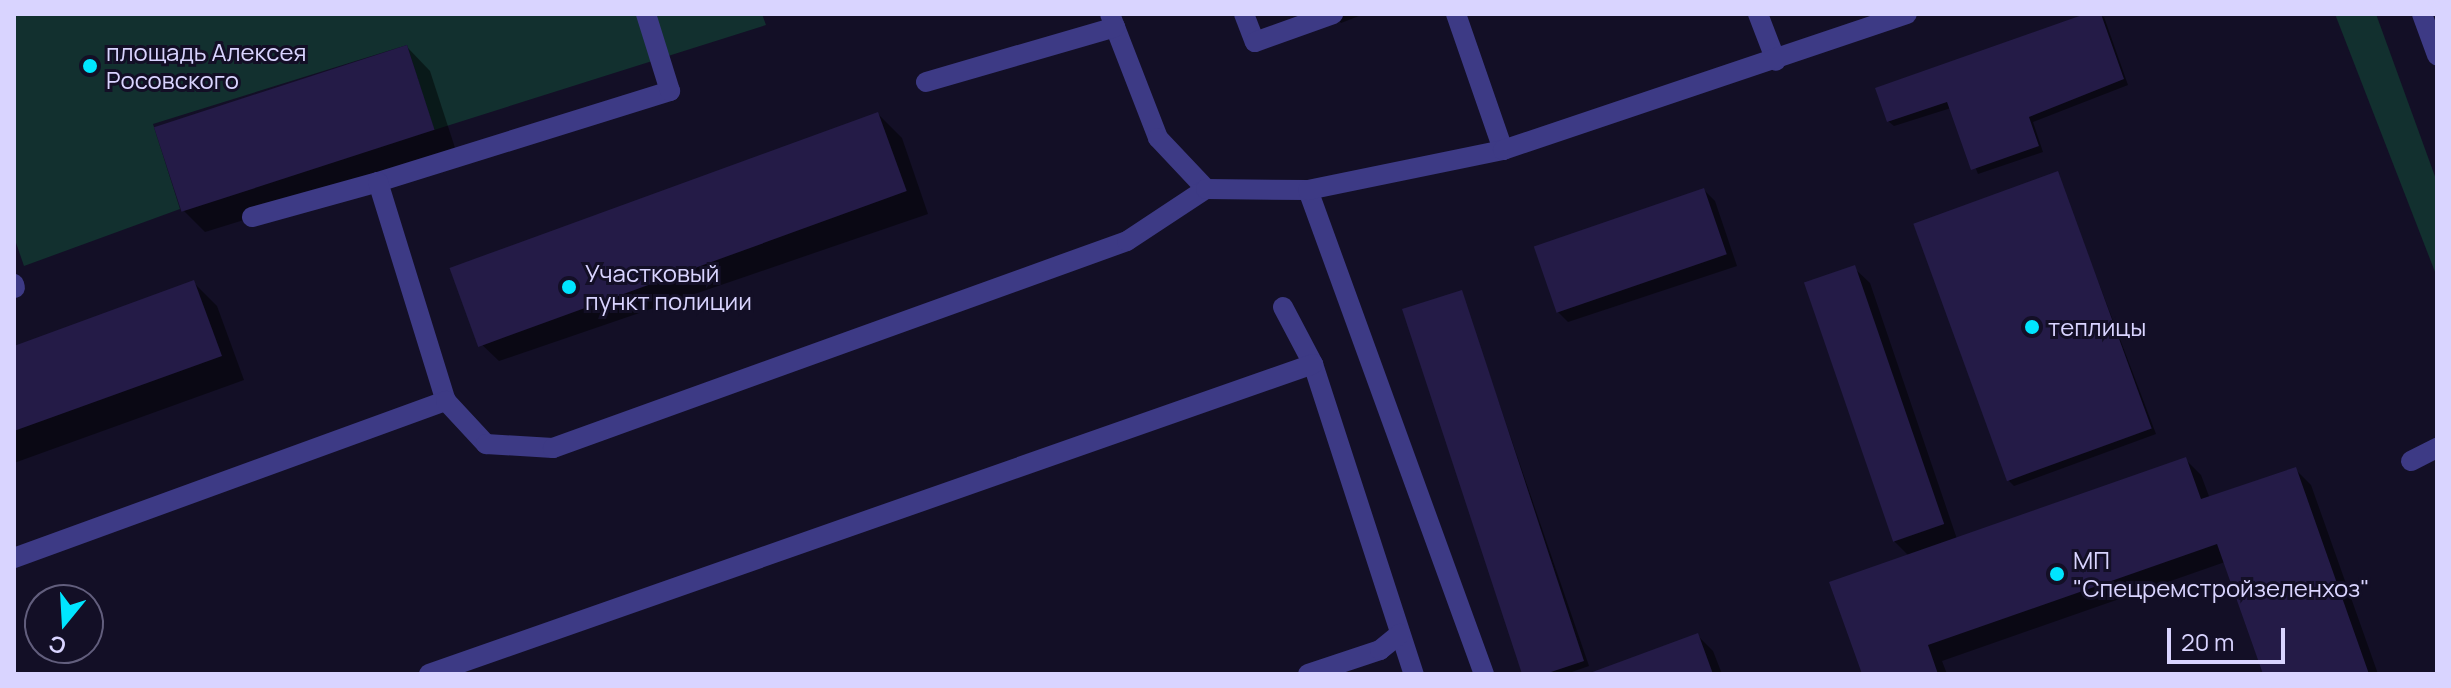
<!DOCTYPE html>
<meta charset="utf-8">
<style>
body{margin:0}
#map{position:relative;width:2451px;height:688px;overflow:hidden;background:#130f26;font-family:Manrope,sans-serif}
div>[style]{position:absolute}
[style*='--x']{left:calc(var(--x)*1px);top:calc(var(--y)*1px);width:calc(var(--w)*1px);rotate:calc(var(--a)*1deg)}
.green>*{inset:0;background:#12302f}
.shadow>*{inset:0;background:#0007}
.building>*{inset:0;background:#241b47;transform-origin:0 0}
.service>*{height:20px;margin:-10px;padding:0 10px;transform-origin:10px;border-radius:10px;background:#3d3a85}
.tertiary>*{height:20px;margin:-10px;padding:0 10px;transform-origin:10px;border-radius:10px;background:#3d3a85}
.dots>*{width:22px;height:22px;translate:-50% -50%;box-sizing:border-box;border:4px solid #130f26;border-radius:50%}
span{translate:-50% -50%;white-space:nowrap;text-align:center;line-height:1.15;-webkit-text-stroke:6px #130f26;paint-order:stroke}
.poi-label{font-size:24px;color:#d9d4ff}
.left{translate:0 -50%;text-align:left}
.frame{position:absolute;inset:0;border:16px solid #d9d4ff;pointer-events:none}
.north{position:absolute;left:24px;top:584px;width:80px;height:80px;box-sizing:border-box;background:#130f26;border:2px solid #625e7d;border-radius:50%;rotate:198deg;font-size:22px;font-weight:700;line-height:32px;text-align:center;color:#d9d4ff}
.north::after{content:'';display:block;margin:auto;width:28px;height:36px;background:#00e5ff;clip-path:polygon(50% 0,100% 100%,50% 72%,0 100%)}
.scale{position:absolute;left:2167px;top:628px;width:118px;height:36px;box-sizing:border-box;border:4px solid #d9d4ff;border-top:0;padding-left:10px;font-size:24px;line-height:28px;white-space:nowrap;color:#d9d4ff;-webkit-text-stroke:6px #130f26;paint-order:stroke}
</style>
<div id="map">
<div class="green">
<div style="clip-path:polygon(14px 14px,762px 14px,766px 25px,434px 130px,407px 45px,153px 124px,180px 209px,24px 266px,14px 237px)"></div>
<div style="clip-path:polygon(2335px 14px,2376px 14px,2437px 182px,2437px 277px)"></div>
</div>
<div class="shadow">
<div style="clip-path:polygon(1333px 14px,1364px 14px,1341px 23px)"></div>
<div style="clip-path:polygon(2091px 14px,2104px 17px,2128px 85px,2033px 122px,2043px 152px,1978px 174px,1951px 108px,1894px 126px,1888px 121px)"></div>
<div style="clip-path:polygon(407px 47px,430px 71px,457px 154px,205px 232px,181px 208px)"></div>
<div style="clip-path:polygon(878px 114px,902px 138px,928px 214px,499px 361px,475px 338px)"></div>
<div style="clip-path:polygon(2057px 173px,2156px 434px,2014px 486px,2009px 481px)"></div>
<div style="clip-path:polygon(1704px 190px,1715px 201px,1737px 266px,1568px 322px,1557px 311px)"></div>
<div style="clip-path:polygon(1854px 268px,1870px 283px,1957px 539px,2186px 460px,2201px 475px,2210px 499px,2295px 469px,2311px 485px,2378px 674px,2265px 674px,2225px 562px,1942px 661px,1947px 674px,1864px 674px,1909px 556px,1894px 541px)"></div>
<div style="clip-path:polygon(194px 283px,217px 306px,244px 380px,14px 463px,14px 348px)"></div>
<div style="clip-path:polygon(1461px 292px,1589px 666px,1566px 674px,1524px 674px)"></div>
<div style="clip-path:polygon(1698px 636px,1713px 651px,1722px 674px,1592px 674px)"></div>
</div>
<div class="building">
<div style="clip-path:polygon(2085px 14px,2101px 14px,2124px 79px,2029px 117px,2039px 146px,1971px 170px,1947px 102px,1887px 122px,1875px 88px)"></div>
<div style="left:407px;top:45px;width:89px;height:266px;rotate:72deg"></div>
<div style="left:878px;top:112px;width:84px;height:456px;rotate:70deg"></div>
<div style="left:2058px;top:171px;width:274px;height:154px;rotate:70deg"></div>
<div style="left:1704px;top:188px;width:70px;height:180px;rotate:71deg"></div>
<div style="left:1855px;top:265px;width:274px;height:54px;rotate:71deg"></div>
<div style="clip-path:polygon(194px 280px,222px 356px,14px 431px,14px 346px)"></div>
<div style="clip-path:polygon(1462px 290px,1584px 661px,1545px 674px,1522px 674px,1402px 309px)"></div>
<div style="clip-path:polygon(2186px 457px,2201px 499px,2296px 467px,2369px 674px,2263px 674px,2217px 544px,1928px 645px,1938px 674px,1862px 674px,1829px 582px)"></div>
<div style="clip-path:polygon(1698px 633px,1713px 674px,1587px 674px)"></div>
</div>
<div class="service">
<div style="--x:1110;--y:14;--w:133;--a:68.8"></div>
<div style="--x:1158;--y:138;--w:70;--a:46.7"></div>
<div style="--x:1244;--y:14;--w:30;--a:69"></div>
<div style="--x:1255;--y:42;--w:83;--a:-19.7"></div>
<div style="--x:1456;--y:14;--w:144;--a:70.9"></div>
<div style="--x:1758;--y:14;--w:50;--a:69"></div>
<div style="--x:926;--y:82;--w:197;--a:-16.2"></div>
<div style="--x:378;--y:182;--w:306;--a:-17.3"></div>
<div style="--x:670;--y:91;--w:81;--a:-107.3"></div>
<div style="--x:1308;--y:190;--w:515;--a:70.02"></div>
<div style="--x:252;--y:217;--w:131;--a:-15.5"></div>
<div style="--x:378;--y:182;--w:229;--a:72.8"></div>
<div style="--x:14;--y:284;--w:4;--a:76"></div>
<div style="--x:1283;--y:307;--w:64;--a:62.2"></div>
<div style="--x:1313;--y:364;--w:326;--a:72"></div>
<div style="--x:2411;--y:461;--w:29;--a:-27"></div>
<div style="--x:14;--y:558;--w:460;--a:-20"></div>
<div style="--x:446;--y:401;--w:59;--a:47.1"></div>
<div style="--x:486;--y:444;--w:67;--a:3.4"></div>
<div style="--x:553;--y:448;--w:610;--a:-19.83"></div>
<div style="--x:1127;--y:241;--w:95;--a:-33.4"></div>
<div style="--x:1206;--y:189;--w:102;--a:0.6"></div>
<div style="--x:1308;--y:190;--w:199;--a:-11.6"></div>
<div style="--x:1503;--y:150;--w:426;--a:-18.6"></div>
<div style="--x:429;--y:674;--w:937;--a:-19.32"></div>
<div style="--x:1308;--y:674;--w:76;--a:-18.4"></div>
<div style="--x:1380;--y:650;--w:26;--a:-39"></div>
</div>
<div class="tertiary">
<div style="--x:2422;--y:14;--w:44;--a:69.9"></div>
</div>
<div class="dots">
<div style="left:90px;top:66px;background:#00e5ff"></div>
<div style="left:569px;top:287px;background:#00e5ff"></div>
<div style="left:2032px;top:327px;background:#00e5ff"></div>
<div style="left:2057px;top:574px;background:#00e5ff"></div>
</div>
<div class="poi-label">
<span class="left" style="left:106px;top:66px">площадь Алексея<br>Росовского</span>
<span class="left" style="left:585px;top:287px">Участковый<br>пункт полиции</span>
<span class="left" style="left:2048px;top:327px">теплицы</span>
<span class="left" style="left:2073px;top:574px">МП<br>"Спецремстройзеленхоз"</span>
</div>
<div class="frame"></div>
<div class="north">С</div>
<div class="scale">20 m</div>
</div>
